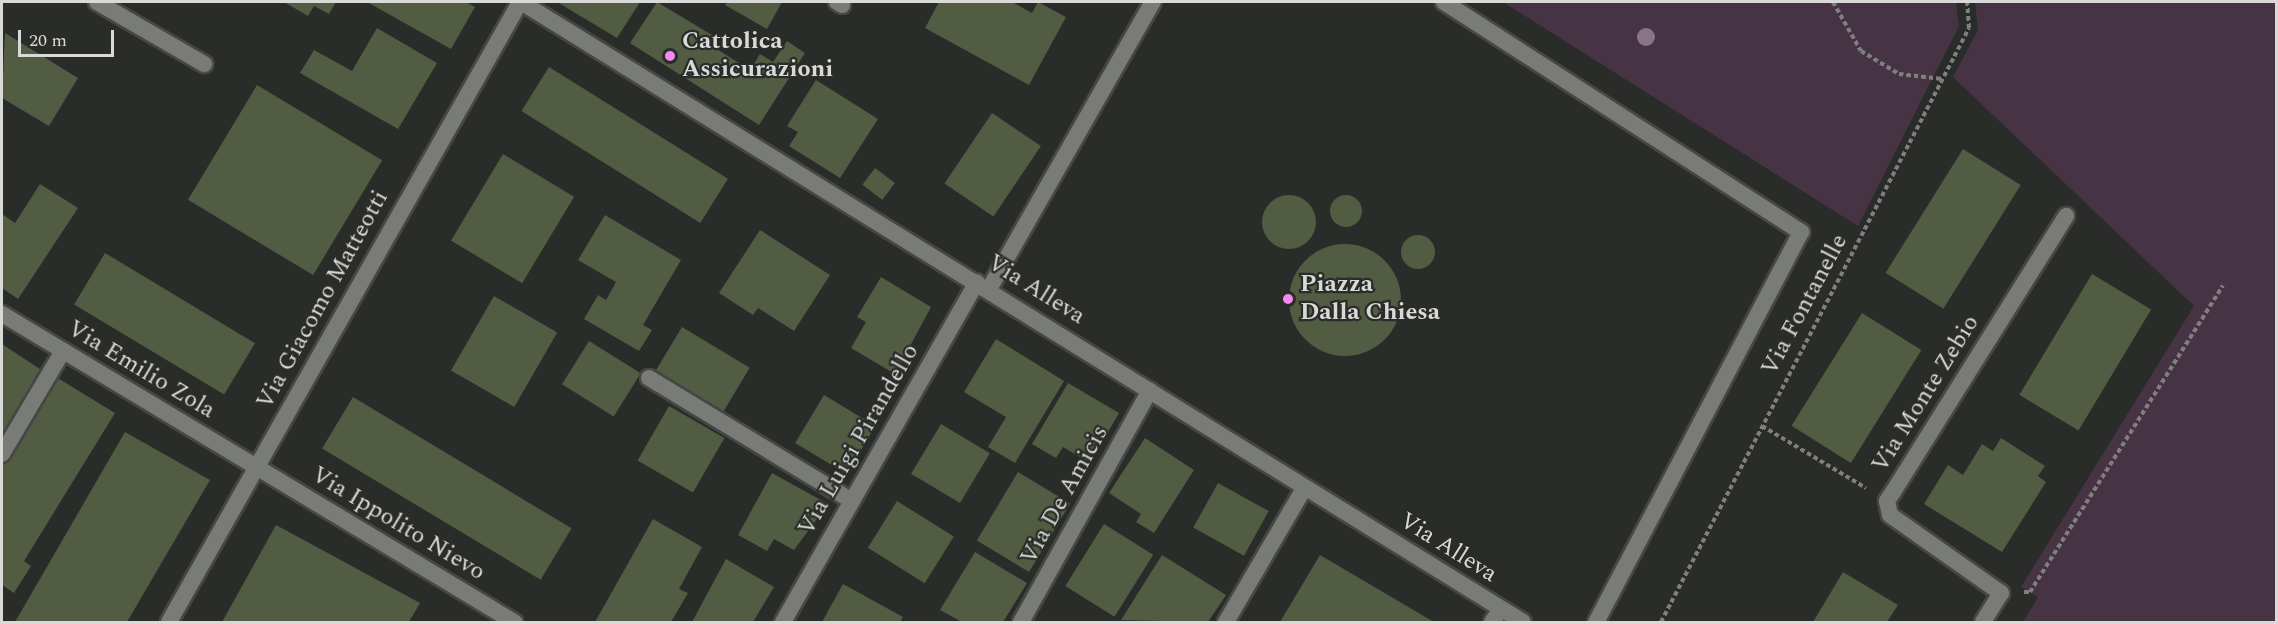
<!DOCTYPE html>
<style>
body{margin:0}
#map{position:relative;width:2278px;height:624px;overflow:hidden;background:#2a2c29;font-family:Spectral,serif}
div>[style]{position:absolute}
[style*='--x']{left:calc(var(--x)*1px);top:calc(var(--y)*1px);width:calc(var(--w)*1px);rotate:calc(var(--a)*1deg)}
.green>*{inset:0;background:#463445}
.building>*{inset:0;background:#515c42;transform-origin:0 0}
.round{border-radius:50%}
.path>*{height:4px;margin-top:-2px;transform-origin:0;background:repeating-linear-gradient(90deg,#7f807e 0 4.5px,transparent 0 7.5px)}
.roads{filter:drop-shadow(2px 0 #464745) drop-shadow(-2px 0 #464745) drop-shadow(0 2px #464745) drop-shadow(0 -2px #464745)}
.service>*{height:16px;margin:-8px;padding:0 8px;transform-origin:8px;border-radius:8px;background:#797b77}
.minor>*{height:16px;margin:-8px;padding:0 8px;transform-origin:8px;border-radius:8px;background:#797b77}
.trees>*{width:18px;height:18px;margin:-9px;border-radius:50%;background:#8a7488}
.dots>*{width:16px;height:16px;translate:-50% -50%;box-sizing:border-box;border:3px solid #2a2c29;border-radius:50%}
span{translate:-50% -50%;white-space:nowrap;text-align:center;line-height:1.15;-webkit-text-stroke:4.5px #2a2c29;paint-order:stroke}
.poi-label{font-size:24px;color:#d9dad8;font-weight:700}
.left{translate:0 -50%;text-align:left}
.street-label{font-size:24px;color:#d9dad8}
.frame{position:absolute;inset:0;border:3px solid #d9dad8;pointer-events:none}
.scale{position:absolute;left:18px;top:30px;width:96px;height:27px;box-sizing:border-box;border:3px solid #d9dad8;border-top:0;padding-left:8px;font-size:18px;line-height:21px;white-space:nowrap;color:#d9dad8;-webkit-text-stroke:4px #2a2c29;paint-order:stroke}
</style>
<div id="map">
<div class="green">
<div style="clip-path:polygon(1503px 2px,1956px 2px,1959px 26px,1858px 226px)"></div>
<div style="clip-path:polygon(1975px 2px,2276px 2px,2276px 622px,2023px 622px,2038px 597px,2021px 587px,2194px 306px,1953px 77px,1978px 30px)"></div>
</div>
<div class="building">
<div style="clip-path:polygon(284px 2px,336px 2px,329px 14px,314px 6px,308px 16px)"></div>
<div style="clip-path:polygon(367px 2px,466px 2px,475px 7px,451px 49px)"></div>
<div style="clip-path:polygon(557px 2px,640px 2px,617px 38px)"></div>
<div style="clip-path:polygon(657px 2px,717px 38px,712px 46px,750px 70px,760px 54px,773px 62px,787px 41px,805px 53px,759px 125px,630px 43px)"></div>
<div style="clip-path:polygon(727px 2px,782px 2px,767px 29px,725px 5px)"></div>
<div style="clip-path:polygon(939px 2px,1012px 2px,1032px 13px,1038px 2px,1066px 17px,1029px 85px,925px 28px)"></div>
<div style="clip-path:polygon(377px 28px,437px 63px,398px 129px,300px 73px,314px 50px,352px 71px)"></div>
<div style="clip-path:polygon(5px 33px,78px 78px,49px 126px,2px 98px)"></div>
<div style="left:549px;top:67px;width:211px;height:52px;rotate:32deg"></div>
<div style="clip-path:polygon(816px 80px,878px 119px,840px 178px,789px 146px,798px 132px,787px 126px)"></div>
<div style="left:257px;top:85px;width:146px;height:134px;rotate:31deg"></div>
<div style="left:992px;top:113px;width:59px;height:85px;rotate:34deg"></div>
<div style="left:1963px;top:149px;width:68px;height:146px;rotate:32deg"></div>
<div style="left:503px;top:154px;width:83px;height:101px;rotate:31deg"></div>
<div style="left:875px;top:168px;width:25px;height:21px;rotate:37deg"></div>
<div style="clip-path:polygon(40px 184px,78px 208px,18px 299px,2px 288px,2px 214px,15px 223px)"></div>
<div class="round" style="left:1262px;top:195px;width:54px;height:54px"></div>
<div class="round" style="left:1330px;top:195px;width:32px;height:32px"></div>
<div style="clip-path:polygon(605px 215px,681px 260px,643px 325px,652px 330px,639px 351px,584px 319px,598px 295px,606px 300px,616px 282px,578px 260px)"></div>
<div style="clip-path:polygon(760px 230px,830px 275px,794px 331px,758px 308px,753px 315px,719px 293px)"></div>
<div class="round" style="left:1401px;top:235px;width:34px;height:34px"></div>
<div class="round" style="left:1289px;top:244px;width:112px;height:112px"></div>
<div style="left:105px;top:253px;width:175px;height:60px;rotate:31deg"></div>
<div style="left:2092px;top:274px;width:69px;height:141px;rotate:31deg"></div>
<div style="clip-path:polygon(881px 277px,931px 307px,895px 374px,851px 348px,866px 322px,857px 317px)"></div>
<div style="left:494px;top:296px;width:73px;height:86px;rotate:30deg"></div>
<div style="left:1862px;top:313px;width:70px;height:133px;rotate:32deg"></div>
<div style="left:682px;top:327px;width:79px;height:52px;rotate:31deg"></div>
<div style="clip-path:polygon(996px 339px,1064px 381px,1015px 463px,988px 447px,1006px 417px,964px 392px)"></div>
<div style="left:589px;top:341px;width:61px;height:51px;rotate:32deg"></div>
<div style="clip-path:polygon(2px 344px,43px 371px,2px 440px)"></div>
<div style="clip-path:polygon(56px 377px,115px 413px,24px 561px,31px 566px,14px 593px,2px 585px,2px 466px)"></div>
<div style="clip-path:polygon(1068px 383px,1119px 413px,1090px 463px,1063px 447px,1056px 458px,1032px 444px)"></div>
<div style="left:824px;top:395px;width:60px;height:56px;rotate:31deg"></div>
<div style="left:353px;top:397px;width:255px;height:60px;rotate:31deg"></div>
<div style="left:669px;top:406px;width:64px;height:63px;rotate:30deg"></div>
<div style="left:941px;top:424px;width:57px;height:58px;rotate:31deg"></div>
<div style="clip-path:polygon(125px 432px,210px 480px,127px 622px,15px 622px)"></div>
<div style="clip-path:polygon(1145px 438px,1194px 470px,1154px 533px,1136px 522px,1141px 514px,1109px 493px)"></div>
<div style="clip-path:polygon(2001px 438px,2045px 466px,2038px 476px,2046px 482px,2002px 552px,1924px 504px,1948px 465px,1963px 475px,1982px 444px,1993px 451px)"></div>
<div style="left:1018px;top:472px;width:61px;height:80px;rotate:31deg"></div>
<div style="clip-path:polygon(772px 473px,828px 504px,794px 550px,774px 539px,767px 551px,738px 535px)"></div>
<div style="left:1218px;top:483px;width:58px;height:51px;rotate:29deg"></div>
<div style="left:897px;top:501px;width:67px;height:55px;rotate:32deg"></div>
<div style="clip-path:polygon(653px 519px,702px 547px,679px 589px,688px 593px,671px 622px,595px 622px)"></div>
<div style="left:1104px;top:524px;width:58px;height:73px;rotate:32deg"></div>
<div style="clip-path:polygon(276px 525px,420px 603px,409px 622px,222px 622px)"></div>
<div style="clip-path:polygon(975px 552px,1027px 583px,1003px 622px,962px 622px,940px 610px)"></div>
<div style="clip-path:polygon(1162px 555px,1226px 595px,1208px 622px,1121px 620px)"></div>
<div style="clip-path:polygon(1320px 555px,1434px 622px,1280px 622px)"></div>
<div style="clip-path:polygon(726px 559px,774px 587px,753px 622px,692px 622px)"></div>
<div style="clip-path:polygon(1843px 572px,1898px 605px,1887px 622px,1813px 622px)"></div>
<div style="clip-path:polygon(843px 584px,903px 617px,900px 622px,822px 622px)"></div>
</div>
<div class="path">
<div style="--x:1833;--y:2;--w:56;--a:60.3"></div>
<div style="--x:1861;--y:51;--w:44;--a:31.2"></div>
<div style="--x:1899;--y:74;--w:44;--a:6.5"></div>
<div style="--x:1762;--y:426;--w:121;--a:30.8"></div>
<div style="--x:2024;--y:592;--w:6;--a:0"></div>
<div style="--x:2030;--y:592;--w:362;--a:-57.8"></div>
<div style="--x:1661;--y:622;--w:669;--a:-62.59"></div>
<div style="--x:1969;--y:28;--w:26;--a:-94"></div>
</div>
<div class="roads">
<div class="service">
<div style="--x:97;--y:2;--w:124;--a:30.1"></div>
<div style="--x:1444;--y:2;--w:425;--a:32.8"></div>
<div style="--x:1801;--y:232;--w:441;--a:117.7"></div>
<div style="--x:649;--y:378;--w:237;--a:31.2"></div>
<div style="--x:2;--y:454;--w:120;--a:-59.4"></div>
<div style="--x:1893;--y:492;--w:326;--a:-57.9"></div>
</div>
<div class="minor">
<div style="--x:521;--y:2;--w:1178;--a:31.75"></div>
<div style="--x:837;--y:2;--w:6;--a:31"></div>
<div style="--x:989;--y:289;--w:331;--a:-60.3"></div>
<div style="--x:2;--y:314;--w:598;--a:31.03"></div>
<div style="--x:1893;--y:492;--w:11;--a:124"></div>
<div style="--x:1887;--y:501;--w:14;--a:78"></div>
<div style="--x:1890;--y:515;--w:136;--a:35.1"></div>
<div style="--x:2001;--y:593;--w:34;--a:122"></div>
<div style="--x:169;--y:622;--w:712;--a:-60.48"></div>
<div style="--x:783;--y:622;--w:391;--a:-60.3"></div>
<div style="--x:1021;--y:622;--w:265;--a:-60.9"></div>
<div style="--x:1226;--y:622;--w:156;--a:-59.7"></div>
<div style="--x:1492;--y:622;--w:16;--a:-55"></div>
</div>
</div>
<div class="trees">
<div style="left:1646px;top:37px"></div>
</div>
<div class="dots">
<div style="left:670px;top:56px;background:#f389f1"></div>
<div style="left:1288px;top:299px;background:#f389f1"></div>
</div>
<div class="poi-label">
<span class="left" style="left:682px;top:56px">Cattolica<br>Assicurazioni</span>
<span class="left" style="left:1300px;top:299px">Piazza<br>Dalla Chiesa</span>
</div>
<div class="street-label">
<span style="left:1036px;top:290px;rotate:32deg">Via Alleva</span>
<span style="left:323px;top:300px;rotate:-61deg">Via Giacomo Matteotti</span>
<span style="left:1805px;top:305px;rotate:-62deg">Via Fontanelle</span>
<span style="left:141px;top:370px;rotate:31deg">Via Emilio Zola</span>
<span style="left:1926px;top:394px;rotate:-58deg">Via Monte Zebio</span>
<span style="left:859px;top:440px;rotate:-60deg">Via Luigi Pirandello</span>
<span style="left:1065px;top:495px;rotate:-61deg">Via De Amicis</span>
<span style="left:398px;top:524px;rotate:31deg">Via Ippolito Nievo</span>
<span style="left:1448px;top:548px;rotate:32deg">Via Alleva</span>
</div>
<div class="frame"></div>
<div class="scale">20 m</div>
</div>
